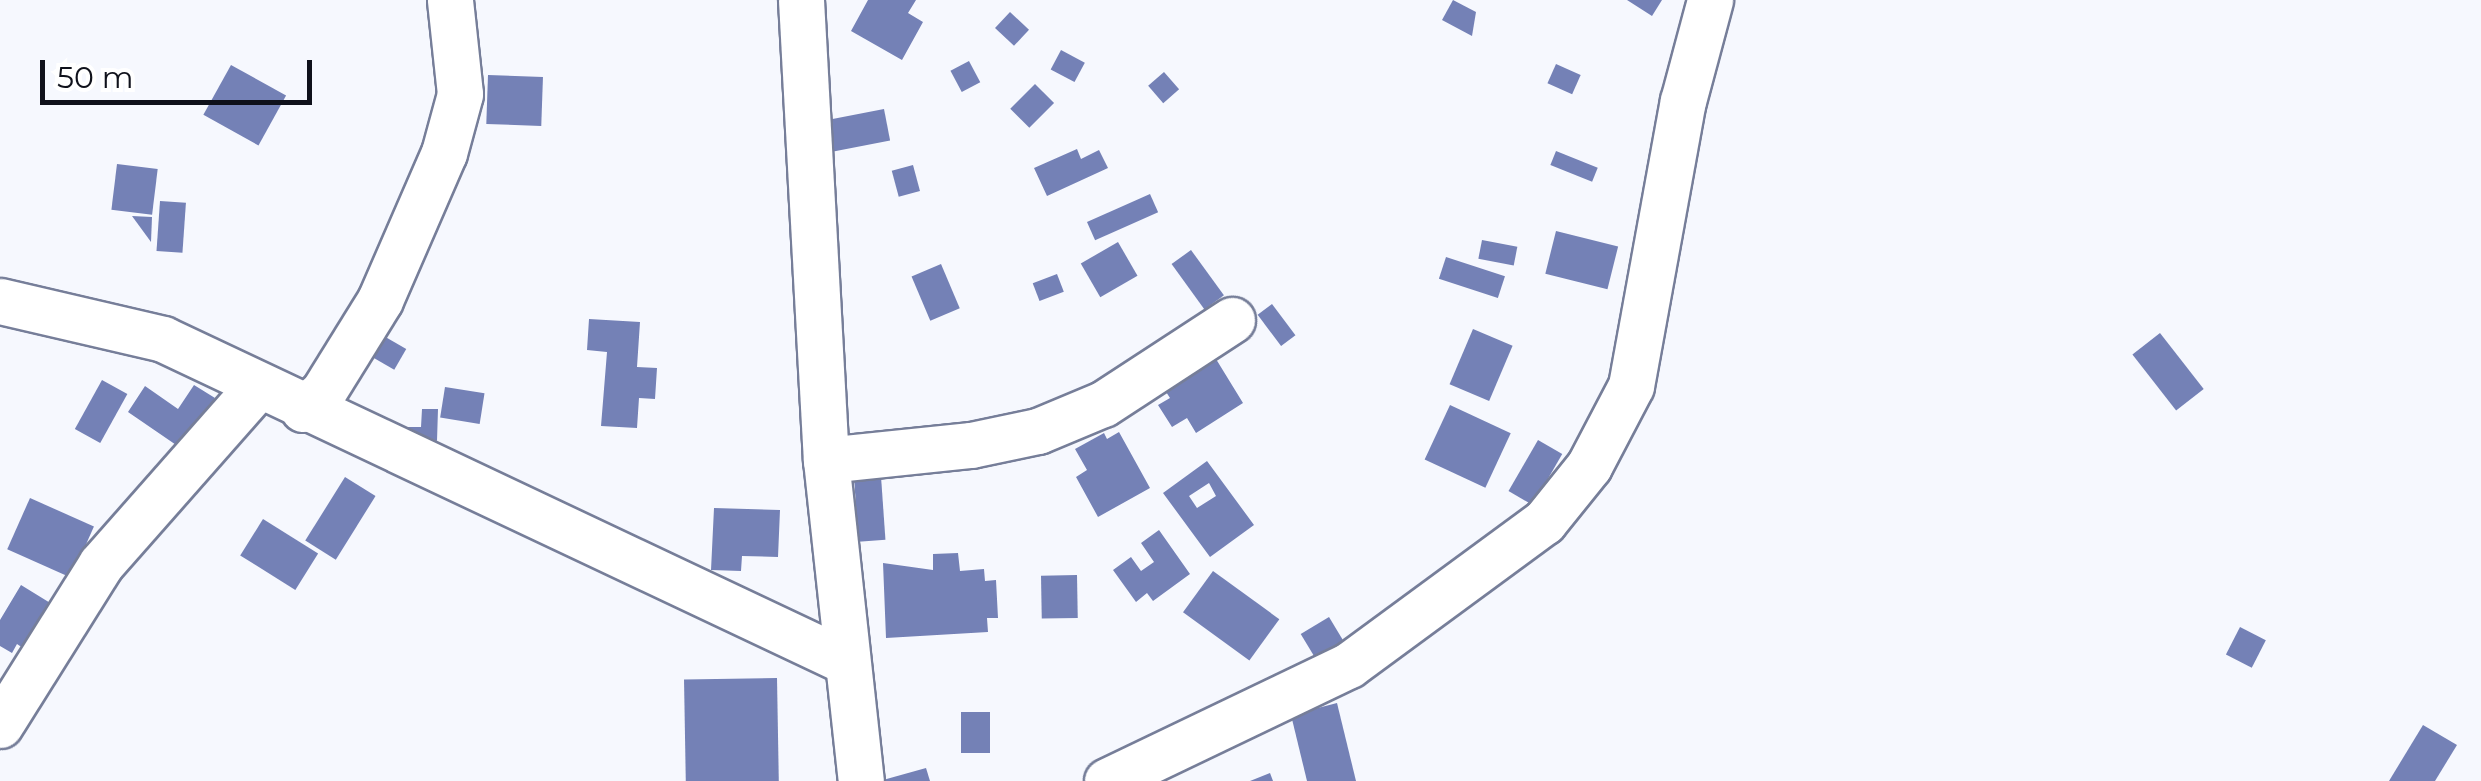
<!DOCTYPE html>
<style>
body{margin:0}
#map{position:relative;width:2481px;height:781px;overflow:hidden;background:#f6f8fe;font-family:Montserrat,sans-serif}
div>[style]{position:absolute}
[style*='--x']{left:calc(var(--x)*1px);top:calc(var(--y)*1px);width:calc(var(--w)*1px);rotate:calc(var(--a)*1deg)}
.building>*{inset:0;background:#7481b6;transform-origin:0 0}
.roads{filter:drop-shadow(2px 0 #767e99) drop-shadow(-2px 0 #767e99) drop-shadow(0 2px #767e99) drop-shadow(0 -2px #767e99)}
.street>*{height:45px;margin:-22.5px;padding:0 22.5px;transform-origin:22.5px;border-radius:22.5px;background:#fff}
span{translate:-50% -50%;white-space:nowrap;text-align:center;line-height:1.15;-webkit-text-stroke:9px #fff;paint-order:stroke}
.scale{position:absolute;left:40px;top:60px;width:272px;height:45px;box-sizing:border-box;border:5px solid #0f111b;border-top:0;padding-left:12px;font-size:30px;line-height:35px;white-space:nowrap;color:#0f111b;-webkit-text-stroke:8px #fff;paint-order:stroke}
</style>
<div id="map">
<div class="building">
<div style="clip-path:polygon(868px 0,916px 0,908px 13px,923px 22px,902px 60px,851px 31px)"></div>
<div style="clip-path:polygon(1453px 0,1476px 12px,1472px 36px,1442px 20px)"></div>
<div style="clip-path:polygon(1627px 0,1662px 0,1652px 16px)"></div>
<div style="left:1010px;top:12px;width:26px;height:22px;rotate:43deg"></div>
<div style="left:1061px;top:50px;width:27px;height:22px;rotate:28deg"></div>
<div style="left:969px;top:61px;width:24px;height:21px;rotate:62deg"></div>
<div style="left:1556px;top:64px;width:27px;height:21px;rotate:24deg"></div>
<div style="left:231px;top:65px;width:63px;height:57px;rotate:29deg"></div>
<div style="left:1164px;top:72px;width:23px;height:21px;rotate:49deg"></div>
<div style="left:488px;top:75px;width:55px;height:49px;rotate:2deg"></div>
<div style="left:1035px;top:84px;width:27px;height:35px;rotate:45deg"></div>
<div style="left:884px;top:109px;width:32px;height:59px;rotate:79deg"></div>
<div style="clip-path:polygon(1077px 149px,1081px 159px,1099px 150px,1108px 168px,1047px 196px,1034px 168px)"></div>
<div style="left:1556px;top:151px;width:45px;height:15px;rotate:22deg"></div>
<div style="left:117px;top:164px;width:41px;height:46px;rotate:7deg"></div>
<div style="left:913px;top:165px;width:27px;height:22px;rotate:75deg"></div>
<div style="left:1150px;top:194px;width:20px;height:69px;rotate:66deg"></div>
<div style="left:160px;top:201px;width:26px;height:50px;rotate:4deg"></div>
<div style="clip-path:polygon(132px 216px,152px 217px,151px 242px)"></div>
<div style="left:1556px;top:231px;width:64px;height:44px;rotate:14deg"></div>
<div style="left:1482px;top:240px;width:36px;height:19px;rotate:11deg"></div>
<div style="left:1118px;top:242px;width:39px;height:43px;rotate:60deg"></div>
<div style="left:1191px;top:250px;width:56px;height:24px;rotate:54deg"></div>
<div style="left:1446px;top:257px;width:62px;height:23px;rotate:18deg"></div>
<div style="left:941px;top:264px;width:48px;height:32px;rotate:67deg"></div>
<div style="left:1057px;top:274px;width:19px;height:26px;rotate:69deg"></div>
<div style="left:1272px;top:304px;width:39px;height:18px;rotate:53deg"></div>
<div style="clip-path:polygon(589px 319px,640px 322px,637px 367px,657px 368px,655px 399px,639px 398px,637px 428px,601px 426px,607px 352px,587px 350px)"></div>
<div style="left:1473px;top:329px;width:43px;height:60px;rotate:23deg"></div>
<div style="left:2160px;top:333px;width:71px;height:35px;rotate:52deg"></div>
<div style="left:382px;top:335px;width:28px;height:24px;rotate:30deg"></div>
<div style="clip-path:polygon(1208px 346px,1243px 403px,1196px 433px,1187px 418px,1172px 427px,1158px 405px,1170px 398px,1157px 378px)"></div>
<div style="left:102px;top:380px;width:29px;height:56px;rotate:29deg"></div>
<div style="clip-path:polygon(194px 385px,215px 398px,182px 449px,128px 412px,145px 386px,178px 409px)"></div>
<div style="left:445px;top:387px;width:40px;height:31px;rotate:9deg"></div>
<div style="left:1450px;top:405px;width:67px;height:60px;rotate:25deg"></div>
<div style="clip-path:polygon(422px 409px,438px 409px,437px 441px,402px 427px,421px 427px)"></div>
<div style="clip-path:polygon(1119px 432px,1150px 488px,1098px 517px,1076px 477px,1087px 470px,1075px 449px,1104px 433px,1107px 439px)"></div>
<div style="left:1538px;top:440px;width:28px;height:59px;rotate:30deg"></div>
<div style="clip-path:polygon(evenodd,1207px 461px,1254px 525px,1210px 557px,1163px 493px,1207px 461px,1209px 483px,1216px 496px,1197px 508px,1189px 496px,1209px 483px)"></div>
<div style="left:880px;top:462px;width:78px;height:27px;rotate:86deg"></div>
<div style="left:345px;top:477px;width:36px;height:75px;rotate:32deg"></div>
<div style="left:30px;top:498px;width:70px;height:56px;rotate:24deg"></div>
<div style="clip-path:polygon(714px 508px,780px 510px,778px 557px,742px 556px,741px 571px,711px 570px)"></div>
<div style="left:263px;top:519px;width:65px;height:43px;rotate:32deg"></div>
<div style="clip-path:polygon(1159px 530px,1190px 574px,1153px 601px,1147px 593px,1136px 602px,1113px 570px,1131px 557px,1141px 571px,1154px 562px,1141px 543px)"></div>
<div style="clip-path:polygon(958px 553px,960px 571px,984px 569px,985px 581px,996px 580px,998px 618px,987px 618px,988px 632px,886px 638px,883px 563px,933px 570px,933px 554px)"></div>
<div style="left:1213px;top:571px;width:82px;height:51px;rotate:36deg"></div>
<div style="left:1077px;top:575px;width:43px;height:36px;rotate:89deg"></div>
<div style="clip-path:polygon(21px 585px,60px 609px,32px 654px,17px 644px,12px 653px,0 646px,0 620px)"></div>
<div style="left:1329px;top:617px;width:29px;height:33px;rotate:59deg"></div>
<div style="left:2240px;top:627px;width:29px;height:31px;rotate:27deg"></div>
<div style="left:777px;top:678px;width:103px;height:93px;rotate:89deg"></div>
<div style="clip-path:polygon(1337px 703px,1356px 781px,1307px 781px,1291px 715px)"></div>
<div style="left:961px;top:712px;width:29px;height:41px"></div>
<div style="clip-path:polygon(2423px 725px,2457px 745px,2435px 781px,2389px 781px)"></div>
<div style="clip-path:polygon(926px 768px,930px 781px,884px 781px,883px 780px)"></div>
<div style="clip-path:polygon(1270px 773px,1273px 781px,1250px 781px)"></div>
</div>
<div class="roads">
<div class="street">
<div style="--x:801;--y:0;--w:461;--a:86.9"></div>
<div style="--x:826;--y:460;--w:323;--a:83.8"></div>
<div style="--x:0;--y:301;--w:167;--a:13.1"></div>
<div style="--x:163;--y:339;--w:754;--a:25.27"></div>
<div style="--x:303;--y:409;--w:26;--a:-40"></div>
<div style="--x:323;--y:392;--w:108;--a:-58.2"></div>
<div style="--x:380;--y:300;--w:160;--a:-66.5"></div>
<div style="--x:444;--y:153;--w:61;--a:-74.8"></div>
<div style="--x:460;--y:94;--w:95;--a:-96.1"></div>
<div style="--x:826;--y:460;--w:146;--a:-5.9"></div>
<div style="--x:971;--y:445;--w:68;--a:-11.8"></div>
<div style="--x:1038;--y:431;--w:70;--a:-22.6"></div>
<div style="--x:1103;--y:404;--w:154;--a:-33.1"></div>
<div style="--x:0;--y:725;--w:190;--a:-57.9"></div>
<div style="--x:101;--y:564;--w:237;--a:-48.6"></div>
<div style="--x:1107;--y:781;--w:268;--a:-25.6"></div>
<div style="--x:1349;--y:665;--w:242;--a:-36.3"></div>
<div style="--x:1544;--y:522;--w:72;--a:-51.2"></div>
<div style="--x:1589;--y:466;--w:90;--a:-62.3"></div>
<div style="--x:1631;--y:386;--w:290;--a:-79.7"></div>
<div style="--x:1683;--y:101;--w:105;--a:-75"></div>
</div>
</div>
<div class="scale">50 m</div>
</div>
